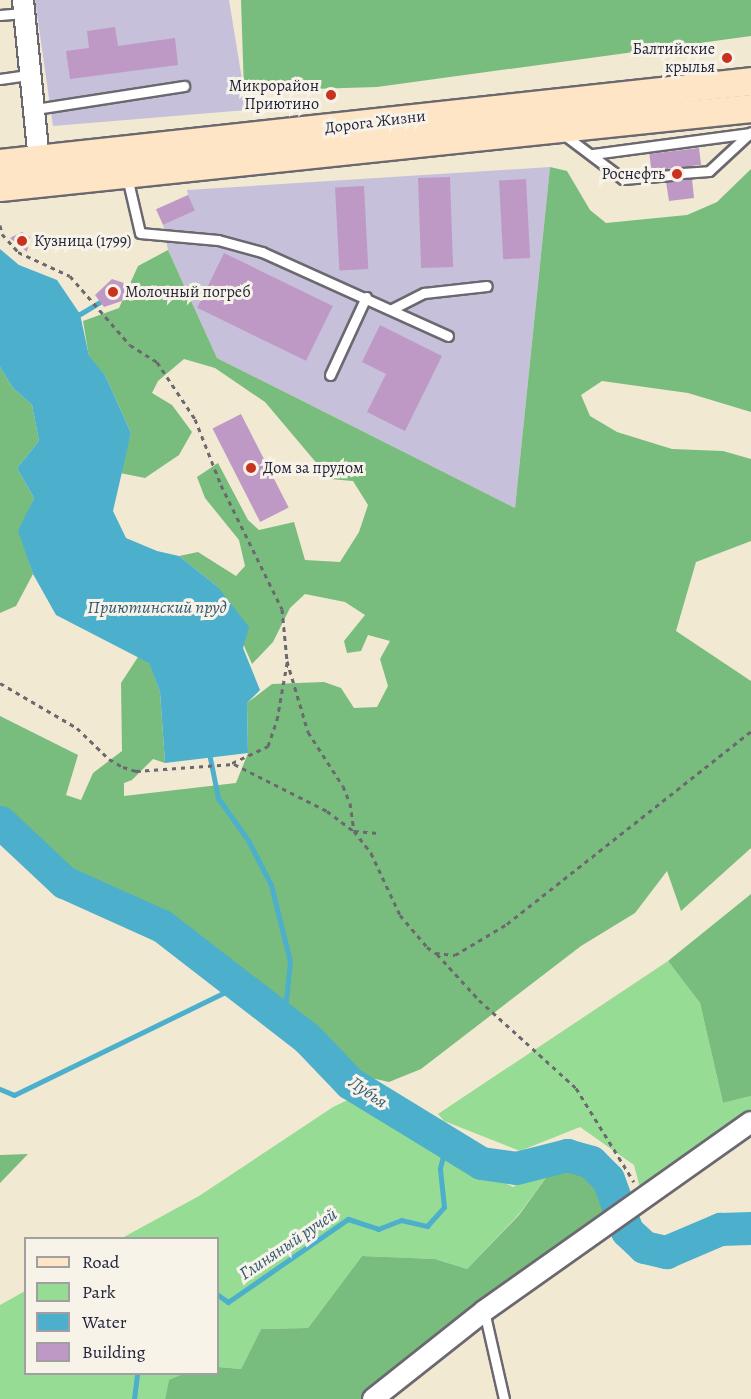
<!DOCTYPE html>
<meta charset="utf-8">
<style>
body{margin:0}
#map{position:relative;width:751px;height:1399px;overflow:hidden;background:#f2e9d3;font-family:Alegreya,serif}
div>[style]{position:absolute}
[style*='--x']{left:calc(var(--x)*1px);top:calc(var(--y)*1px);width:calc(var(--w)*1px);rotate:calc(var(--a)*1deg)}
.industrial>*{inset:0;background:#c6c0da}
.green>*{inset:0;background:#96dc95}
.forest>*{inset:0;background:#78bc7e}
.water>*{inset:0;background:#4cafcb}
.stream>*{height:5px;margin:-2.5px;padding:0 2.5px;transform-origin:2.5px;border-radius:2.5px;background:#4cafcb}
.river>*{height:33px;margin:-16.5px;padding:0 16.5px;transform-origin:16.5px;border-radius:16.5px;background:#4cafcb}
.building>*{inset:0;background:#bf99c5;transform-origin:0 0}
.path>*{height:3px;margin-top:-1.5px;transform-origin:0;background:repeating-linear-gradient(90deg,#6b6870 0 4.5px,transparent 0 9px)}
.roads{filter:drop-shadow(2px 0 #6b6870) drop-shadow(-2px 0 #6b6870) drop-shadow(0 2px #6b6870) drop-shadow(0 -2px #6b6870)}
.service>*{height:9px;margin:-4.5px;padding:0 4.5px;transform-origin:4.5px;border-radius:4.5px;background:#fff}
.minor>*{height:20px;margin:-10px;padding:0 10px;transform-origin:10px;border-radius:10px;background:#fff}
.secondary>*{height:27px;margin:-13.5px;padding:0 13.5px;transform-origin:13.5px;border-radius:13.5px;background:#fee5c5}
.dots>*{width:16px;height:16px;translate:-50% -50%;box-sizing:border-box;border:3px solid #f7f3e8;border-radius:50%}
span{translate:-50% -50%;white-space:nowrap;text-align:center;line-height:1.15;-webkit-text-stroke:6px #f7f3e8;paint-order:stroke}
.poi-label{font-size:16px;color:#22223b}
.right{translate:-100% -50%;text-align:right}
.left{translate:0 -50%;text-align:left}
.street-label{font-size:16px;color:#22223b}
.water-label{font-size:18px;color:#335a75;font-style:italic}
.legend{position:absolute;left:24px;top:1237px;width:195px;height:138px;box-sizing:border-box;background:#f7f3e8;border:2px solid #a29fa3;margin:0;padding:8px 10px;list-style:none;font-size:18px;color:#22223b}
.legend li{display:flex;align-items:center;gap:12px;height:30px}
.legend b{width:30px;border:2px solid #a29fa3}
</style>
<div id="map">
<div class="industrial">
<div style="clip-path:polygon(35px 0,229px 0,247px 110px,53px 126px)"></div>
<div style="clip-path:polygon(550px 167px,515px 508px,217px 358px,168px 250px,163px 224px,188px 195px,187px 190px)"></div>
</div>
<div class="green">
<div style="clip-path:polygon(668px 961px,700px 1003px,723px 1103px,751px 1096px,751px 1111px,640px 1188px,634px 1165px,580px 1127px,520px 1151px,444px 1121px,438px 1114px)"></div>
<div style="clip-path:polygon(358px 1095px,417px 1136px,513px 1187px,542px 1167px,553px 1168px,519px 1214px,467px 1269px,435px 1259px,362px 1256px,308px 1328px,261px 1329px,241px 1369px,218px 1367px,218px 1238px,122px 1238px,199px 1196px,333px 1107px)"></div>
<div style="clip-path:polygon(25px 1291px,26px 1374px,183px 1374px,169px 1381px,165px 1399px,0 1399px,0 1305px)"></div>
</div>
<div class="forest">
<div style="clip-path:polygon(241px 0,751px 0,751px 36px,377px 87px,244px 91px)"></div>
<div style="clip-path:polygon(550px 167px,567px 171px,590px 210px,606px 223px,687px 215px,717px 202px,751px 169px,751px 412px,688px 393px,602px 381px,581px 395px,590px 416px,617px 432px,672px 449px,723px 451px,751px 459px,751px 541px,696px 562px,676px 631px,751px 681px,751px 848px,681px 911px,667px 871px,635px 913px,581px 946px,421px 1069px,389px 1082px,362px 1076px,247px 976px,170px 918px,76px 873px,0 809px,0 716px,78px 755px,66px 795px,81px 800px,93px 773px,122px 751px,121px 683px,138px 657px,149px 662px,160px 692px,165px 763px,153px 759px,132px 780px,124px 783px,124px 796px,236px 783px,248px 753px,247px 703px,272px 684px,324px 682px,341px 688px,354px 708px,377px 707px,388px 686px,380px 659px,390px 641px,368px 635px,361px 651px,347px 653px,344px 641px,365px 615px,345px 602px,305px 594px,290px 608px,273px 642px,252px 664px,218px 587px,179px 556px,198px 552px,236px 576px,245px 566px,239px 540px,205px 498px,197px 477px,218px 463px,248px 520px,259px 530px,294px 522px,305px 560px,340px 562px,359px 532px,368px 505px,353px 481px,330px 479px,265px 402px,215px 368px,184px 359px,158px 381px,152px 393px,172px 405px,192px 432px,179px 455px,145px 478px,120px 473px,131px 433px,105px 375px,89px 357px,83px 321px,119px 308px,138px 266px,168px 250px,217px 358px,515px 508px)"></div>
<div style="clip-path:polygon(0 367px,13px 388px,32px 405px,39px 441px,17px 468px,34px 498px,19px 531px,33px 574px,16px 606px,0 613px)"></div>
<div style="clip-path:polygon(751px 894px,751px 1096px,723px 1103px,700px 1003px,668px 961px)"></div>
<div style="clip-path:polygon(28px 1154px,0 1183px,0 1155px)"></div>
<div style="clip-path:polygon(573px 1162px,597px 1178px,604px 1213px,363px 1399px,165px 1399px,169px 1380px,183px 1374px,218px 1374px,218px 1367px,241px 1369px,261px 1329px,308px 1328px,362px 1256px,435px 1259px,467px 1269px,519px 1215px,553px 1168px)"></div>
</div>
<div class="water">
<div style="clip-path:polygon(0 249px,19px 265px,57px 280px,80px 314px,89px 356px,105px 375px,131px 433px,113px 511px,126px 538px,157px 551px,179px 556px,218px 587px,249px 627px,243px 648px,260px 690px,247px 703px,248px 753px,165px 763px,160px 692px,149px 663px,56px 615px,33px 574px,18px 531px,34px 498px,17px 468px,39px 441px,32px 405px,13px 388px,0 367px)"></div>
</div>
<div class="stream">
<div style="--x:80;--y:314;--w:23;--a:-31"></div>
<div style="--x:209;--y:753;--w:46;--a:78.7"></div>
<div style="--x:218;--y:798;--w:52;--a:54.5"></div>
<div style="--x:248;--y:840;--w:51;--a:62.9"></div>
<div style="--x:271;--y:885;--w:78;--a:76"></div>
<div style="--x:290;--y:961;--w:58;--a:95.9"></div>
<div style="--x:0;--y:1089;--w:15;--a:23"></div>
<div style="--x:14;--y:1095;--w:251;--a:-26"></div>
<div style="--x:218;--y:1295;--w:12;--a:35"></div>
<div style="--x:228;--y:1302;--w:146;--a:-34.7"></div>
<div style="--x:348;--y:1219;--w:32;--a:18"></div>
<div style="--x:378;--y:1229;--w:25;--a:-21"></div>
<div style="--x:401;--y:1220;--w:27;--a:13"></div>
<div style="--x:427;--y:1226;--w:25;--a:-48"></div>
<div style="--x:444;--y:1207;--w:39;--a:-96"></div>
<div style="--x:440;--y:1168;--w:29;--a:-76"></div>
<div style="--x:134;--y:1399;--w:25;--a:-83"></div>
</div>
<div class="river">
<div style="--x:0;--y:822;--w:88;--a:43.2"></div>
<div style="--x:64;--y:882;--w:107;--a:24.2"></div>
<div style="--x:162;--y:926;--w:183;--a:37.7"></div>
<div style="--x:307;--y:1038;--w:62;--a:46.3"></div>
<div style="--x:350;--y:1083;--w:153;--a:31.4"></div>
<div style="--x:481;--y:1163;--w:35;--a:8"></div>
<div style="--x:516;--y:1168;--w:53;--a:-14.3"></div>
<div style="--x:567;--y:1155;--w:25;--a:16"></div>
<div style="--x:591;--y:1162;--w:24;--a:45"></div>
<div style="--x:608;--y:1179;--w:55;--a:69.9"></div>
<div style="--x:627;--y:1231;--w:23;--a:43"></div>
<div style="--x:644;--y:1247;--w:23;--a:13"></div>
<div style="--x:666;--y:1252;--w:59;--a:-23.1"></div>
<div style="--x:720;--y:1229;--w:31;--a:-2"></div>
</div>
<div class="building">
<div style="clip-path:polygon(115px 27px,118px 46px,175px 38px,178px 65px,70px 79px,66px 51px,89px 48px,87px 31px)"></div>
<div style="left:699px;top:148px;width:17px;height:50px;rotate:83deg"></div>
<div style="left:450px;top:177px;width:90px;height:32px;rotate:88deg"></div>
<div style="clip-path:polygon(678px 178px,692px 179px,694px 198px,669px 201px,666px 182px)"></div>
<div style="left:526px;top:179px;width:79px;height:27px;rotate:87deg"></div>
<div style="left:364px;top:186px;width:83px;height:29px;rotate:87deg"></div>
<div style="left:188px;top:195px;width:17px;height:35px;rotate:66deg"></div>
<div style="clip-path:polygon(22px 232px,30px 237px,27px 252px,10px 238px)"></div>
<div style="left:224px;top:253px;width:121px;height:61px;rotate:26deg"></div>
<div style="clip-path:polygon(112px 279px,124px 283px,126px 294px,122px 301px,104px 307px,95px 295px)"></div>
<div style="clip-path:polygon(380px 325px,442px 356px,405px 431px,367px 412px,386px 374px,362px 362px)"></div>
<div style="left:241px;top:414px;width:105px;height:32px;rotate:63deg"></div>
</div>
<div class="path">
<div style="--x:0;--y:225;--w:9;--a:77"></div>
<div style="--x:2;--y:234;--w:24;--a:48"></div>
<div style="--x:18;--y:252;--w:57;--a:24.8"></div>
<div style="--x:70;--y:276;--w:91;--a:49"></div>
<div style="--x:130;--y:345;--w:32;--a:32"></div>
<div style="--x:157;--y:362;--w:69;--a:56.3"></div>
<div style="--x:195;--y:419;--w:71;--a:68.5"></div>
<div style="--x:221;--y:485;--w:138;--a:63.8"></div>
<div style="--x:282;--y:609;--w:52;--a:84.5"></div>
<div style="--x:287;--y:661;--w:74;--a:73.5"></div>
<div style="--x:308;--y:732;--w:64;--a:57.1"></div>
<div style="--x:343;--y:786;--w:18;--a:68"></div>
<div style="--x:350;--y:803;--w:28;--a:82"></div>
<div style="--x:354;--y:831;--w:28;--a:52"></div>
<div style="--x:371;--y:853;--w:68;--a:64.9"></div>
<div style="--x:400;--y:915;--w:42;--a:49.8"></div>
<div style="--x:427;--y:947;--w:10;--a:37"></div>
<div style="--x:435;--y:953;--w:20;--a:6"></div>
<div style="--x:455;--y:955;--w:61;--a:-30.8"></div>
<div style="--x:507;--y:924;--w:311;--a:-38.3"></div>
<div style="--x:0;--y:683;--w:89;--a:30.3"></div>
<div style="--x:77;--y:728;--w:45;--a:44.1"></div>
<div style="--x:109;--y:759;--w:16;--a:30"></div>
<div style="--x:123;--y:767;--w:14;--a:17"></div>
<div style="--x:136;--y:771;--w:98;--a:-4.1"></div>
<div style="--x:234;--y:764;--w:104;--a:26.8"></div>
<div style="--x:327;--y:811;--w:34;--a:37"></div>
<div style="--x:354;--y:831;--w:24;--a:5"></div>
<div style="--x:232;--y:763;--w:40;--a:-25"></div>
<div style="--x:268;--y:746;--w:28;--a:-71"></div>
<div style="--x:277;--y:720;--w:58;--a:-80"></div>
<div style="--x:437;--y:954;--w:62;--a:47.6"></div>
<div style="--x:479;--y:1000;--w:131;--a:42.2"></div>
<div style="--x:576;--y:1088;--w:110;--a:58.3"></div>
</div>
<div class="roads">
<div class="service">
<div style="--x:0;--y:15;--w:24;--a:-5"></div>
<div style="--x:0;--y:79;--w:30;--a:-8"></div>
<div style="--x:35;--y:109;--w:151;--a:-8.8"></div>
<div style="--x:563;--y:134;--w:75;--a:36.9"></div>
<div style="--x:623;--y:179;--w:49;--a:-4.7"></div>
<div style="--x:593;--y:154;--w:159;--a:-7.6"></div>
<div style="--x:682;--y:173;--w:27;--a:-4"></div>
<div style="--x:709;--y:171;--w:57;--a:-42.9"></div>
<div style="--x:127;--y:177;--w:57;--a:76.9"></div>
<div style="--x:140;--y:233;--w:78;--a:5.1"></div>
<div style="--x:218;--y:240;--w:46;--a:15.3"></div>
<div style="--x:262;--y:252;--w:204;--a:24.3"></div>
<div style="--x:392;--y:309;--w:36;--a:-27"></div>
<div style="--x:424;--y:293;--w:63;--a:-6.3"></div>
<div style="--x:330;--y:375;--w:86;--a:-65.2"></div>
<div style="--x:484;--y:1311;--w:90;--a:77.2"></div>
</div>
<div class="minor">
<div style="--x:23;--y:0;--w:160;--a:84.3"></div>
<div style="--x:373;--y:1399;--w:142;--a:-38.4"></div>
<div style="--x:484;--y:1311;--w:327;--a:-35.3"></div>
</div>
<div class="secondary">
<div style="--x:0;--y:163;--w:755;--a:-6.23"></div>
<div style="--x:0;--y:187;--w:755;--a:-6.01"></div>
</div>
</div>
<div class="dots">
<div style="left:727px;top:58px;background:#c8321e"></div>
<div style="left:331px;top:95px;background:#c8321e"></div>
<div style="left:677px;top:174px;background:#c8321e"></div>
<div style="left:22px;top:241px;background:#c8321e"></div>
<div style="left:113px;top:292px;background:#c8321e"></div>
<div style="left:251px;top:468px;background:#c8321e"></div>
</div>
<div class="poi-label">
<span class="right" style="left:715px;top:58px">Балтийские<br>крылья</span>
<span class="right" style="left:319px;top:95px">Микрорайон<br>Приютино</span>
<span class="right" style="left:665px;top:174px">Роснефть</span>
<span class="left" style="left:34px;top:241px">Кузница (1799)</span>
<span class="left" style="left:125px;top:292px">Молочный погреб</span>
<span class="left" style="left:263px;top:468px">Дом за прудом</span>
</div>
<div class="street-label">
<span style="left:375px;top:122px;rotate:-7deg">Дорога Жизни</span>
</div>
<div class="water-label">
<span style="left:157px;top:607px">Приютинский пруд</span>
<span style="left:368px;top:1092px;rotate:34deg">Лубья</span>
<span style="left:288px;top:1244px;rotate:-34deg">Глиняный ручей</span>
</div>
<ul class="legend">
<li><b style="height:8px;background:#fee5c5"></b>Road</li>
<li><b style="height:16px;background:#96dc95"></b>Park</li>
<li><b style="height:16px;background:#4cafcb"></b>Water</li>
<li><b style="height:16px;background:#bf99c5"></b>Building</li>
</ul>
</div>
